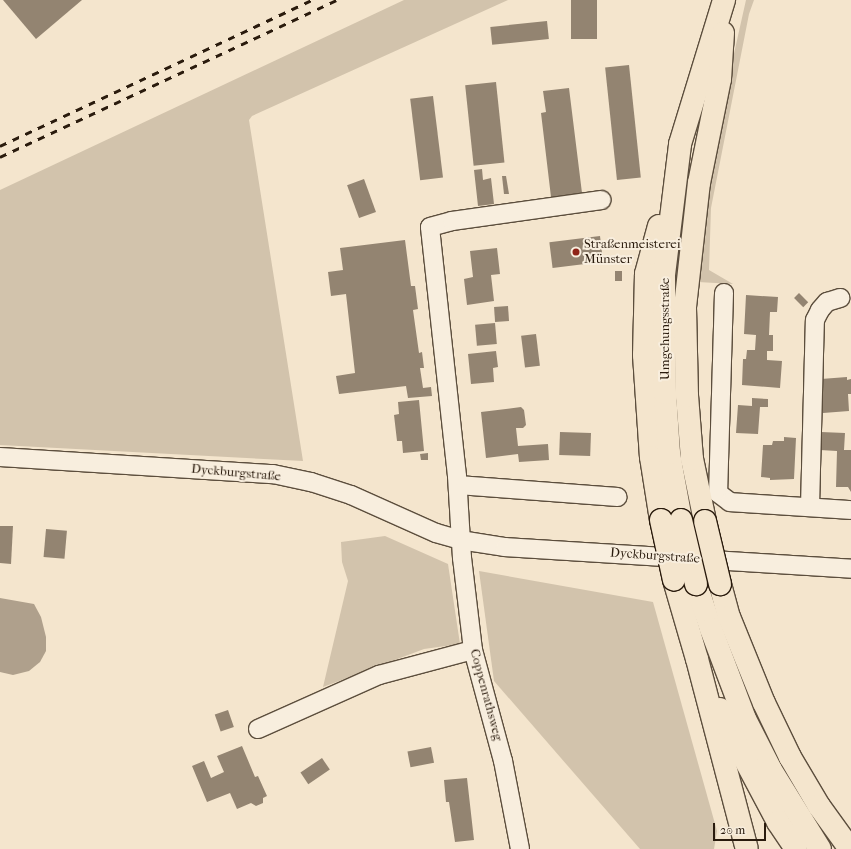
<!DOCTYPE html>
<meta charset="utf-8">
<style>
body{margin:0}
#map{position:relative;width:851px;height:849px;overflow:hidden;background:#f4e5cd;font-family:"IM FELL French Canon",serif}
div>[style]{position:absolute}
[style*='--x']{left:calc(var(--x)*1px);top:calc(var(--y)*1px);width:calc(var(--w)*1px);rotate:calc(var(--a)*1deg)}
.green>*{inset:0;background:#d2c3ac}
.water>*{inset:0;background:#afa08c}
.building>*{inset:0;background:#938471;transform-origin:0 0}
.roads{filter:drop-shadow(1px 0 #5c4e3d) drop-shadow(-1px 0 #5c4e3d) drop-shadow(0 1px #5c4e3d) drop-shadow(0 -1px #5c4e3d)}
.minor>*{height:18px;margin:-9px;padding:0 9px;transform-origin:9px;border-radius:9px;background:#f8eede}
.highway>*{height:22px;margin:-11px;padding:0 11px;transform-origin:11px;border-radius:11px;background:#f4e5cd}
.rail>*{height:3px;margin-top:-1.5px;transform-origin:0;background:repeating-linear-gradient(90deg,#2a1b0d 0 7px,transparent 0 14px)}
.bridges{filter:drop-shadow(1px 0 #2a1b0d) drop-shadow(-1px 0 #2a1b0d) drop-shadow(0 1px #2a1b0d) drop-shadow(0 -1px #2a1b0d)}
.highway-bridge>*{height:22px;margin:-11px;padding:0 11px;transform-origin:11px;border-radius:11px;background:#f4e5cd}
.dots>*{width:11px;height:11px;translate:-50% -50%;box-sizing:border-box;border:2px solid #f8eede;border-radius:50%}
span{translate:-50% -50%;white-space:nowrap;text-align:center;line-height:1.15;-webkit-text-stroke:4px #f8eede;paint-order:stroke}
.poi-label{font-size:13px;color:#2a1b0d}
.left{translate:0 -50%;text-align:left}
.street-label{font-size:13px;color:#2a1b0d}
.scale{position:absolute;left:713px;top:823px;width:53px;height:18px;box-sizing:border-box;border:2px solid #2a1b0d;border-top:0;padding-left:5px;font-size:12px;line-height:14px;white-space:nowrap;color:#2a1b0d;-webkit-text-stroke:3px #f8eede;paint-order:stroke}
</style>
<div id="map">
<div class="green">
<div style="clip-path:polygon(404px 0,508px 0,252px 116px,249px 120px,303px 461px,0 445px,0 190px)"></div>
<div style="clip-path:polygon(746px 0,754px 0,749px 14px,711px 208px,709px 270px,733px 284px,698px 282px,700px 205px)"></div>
<div style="clip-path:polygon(385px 536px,448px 564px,460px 644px,424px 649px,323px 687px,348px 581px,342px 562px,341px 542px)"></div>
<div style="clip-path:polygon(479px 571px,653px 602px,717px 831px,714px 849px,640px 849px,494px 681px)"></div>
</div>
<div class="water">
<div style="clip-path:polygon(0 598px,34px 604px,41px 617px,46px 637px,46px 651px,40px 662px,29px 671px,13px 675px,0 672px)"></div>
</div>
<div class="building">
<div style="clip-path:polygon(3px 0,82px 0,36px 39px)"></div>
<div style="left:571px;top:0;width:26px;height:39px"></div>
<div style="left:547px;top:21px;width:18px;height:57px;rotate:84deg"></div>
<div style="left:629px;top:65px;width:113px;height:24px;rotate:84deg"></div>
<div style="left:496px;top:82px;width:81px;height:31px;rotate:84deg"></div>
<div style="clip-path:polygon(569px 88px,582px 193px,551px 197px,541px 113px,546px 112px,543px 91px)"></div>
<div style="left:433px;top:96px;width:82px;height:23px;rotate:83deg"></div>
<div style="clip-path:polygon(482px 169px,483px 180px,491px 178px,494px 204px,478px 206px,474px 170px)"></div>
<div style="clip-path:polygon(502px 176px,506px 176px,509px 194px,504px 194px)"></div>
<div style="left:364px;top:179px;width:35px;height:18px;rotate:70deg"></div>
<div style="left:600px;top:236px;width:26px;height:51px;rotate:83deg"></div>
<div style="clip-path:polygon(405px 240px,411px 286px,415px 286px,418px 309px,413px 310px,419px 353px,422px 352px,424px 368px,420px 368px,423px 388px,431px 387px,432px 396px,408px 398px,406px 386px,339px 394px,336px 376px,355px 373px,346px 294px,331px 296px,328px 272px,343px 270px,340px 248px)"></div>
<div style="clip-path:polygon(497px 248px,500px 274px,491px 275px,494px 301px,467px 305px,464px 279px,473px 277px,470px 251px)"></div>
<div style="left:615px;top:271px;width:7px;height:10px"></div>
<div style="left:799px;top:293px;width:13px;height:7px;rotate:45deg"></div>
<div style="clip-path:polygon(746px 295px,778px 297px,777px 312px,770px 312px,769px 335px,773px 335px,773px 351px,767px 351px,767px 360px,782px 361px,780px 388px,742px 385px,743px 359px,746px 359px,747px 350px,755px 350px,756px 335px,744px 334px)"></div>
<div style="left:508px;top:306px;width:15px;height:14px;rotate:86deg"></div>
<div style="left:495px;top:323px;width:21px;height:20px;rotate:85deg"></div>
<div style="left:536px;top:334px;width:32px;height:15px;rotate:83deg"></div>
<div style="clip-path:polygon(496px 351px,498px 367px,493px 368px,494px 382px,471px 384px,468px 354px)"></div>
<div style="clip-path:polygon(847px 377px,847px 380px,851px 379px,851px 394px,848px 394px,849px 411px,823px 413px,821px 379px)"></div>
<div style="clip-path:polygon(752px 398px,768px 399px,768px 407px,760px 407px,758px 434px,736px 433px,738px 405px,752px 406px)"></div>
<div style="clip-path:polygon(419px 400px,424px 451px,403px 453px,402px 441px,397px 441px,394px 415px,399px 414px,398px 402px)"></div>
<div style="clip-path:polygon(521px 407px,524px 410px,526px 425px,523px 428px,516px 428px,518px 446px,548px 444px,549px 460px,519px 462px,518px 454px,486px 458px,481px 412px)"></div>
<div style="left:560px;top:432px;width:31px;height:23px;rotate:2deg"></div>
<div style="clip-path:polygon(821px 432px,845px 433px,844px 450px,851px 450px,851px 492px,848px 487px,836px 487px,837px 451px,820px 450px)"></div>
<div style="clip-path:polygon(784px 437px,796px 438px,794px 479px,770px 480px,770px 478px,761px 477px,763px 445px,772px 445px,773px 441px,784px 441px)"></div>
<div style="clip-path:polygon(428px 453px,428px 460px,421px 460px,420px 454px)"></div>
<div style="clip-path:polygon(0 526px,13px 526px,11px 564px,0 563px)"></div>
<div style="left:46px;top:529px;width:21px;height:28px;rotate:5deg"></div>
<div style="left:228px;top:710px;width:18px;height:14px;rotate:71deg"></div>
<div style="clip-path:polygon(242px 746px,255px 777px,258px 776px,267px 796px,263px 798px,263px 803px,256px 806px,251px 803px,237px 809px,230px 793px,207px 802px,192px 766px,204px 761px,211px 778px,224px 772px,217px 756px)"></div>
<div style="left:431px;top:747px;width:16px;height:24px;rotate:79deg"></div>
<div style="left:322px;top:758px;width:14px;height:26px;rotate:56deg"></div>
<div style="clip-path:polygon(467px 778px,474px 840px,455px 842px,449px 802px,446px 802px,444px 780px)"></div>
</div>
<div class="roads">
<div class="minor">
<div style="--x:724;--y:293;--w:200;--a:91.7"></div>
<div style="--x:718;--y:493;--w:15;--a:37"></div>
<div style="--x:730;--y:502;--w:121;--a:3.8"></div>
<div style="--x:0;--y:457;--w:274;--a:3.6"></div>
<div style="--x:273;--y:474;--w:39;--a:12"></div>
<div style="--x:311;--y:482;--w:42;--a:18"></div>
<div style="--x:351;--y:495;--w:93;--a:24.1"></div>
<div style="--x:436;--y:533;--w:25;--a:16"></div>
<div style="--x:460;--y:540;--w:46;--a:8.8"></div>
<div style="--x:505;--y:547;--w:347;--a:3.6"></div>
<div style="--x:458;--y:485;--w:160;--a:4.3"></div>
<div style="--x:810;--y:507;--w:187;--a:-88.5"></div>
<div style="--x:815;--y:320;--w:11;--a:-63"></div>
<div style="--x:820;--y:310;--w:11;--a:-49"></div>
<div style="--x:827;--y:302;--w:14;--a:-17"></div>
<div style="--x:258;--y:729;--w:133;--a:-24.1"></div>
<div style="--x:379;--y:675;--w:97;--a:-14.9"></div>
<div style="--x:520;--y:849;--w:90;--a:-100.9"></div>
<div style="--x:503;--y:761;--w:115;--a:-105.1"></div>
<div style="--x:473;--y:650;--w:93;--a:-96.8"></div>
<div style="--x:462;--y:558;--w:82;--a:-93.5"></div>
<div style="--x:457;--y:476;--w:250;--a:-96.2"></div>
<div style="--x:430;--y:227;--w:23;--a:-15"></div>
<div style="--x:452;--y:221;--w:151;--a:-8"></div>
</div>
<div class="highway">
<div style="--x:659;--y:226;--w:50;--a:105.2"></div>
<div style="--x:646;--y:274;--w:81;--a:91.4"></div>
<div style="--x:644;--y:355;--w:102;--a:86.1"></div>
<div style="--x:651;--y:457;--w:64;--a:81"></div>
<div style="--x:681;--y:520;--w:68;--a:-100.2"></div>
<div style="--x:669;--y:453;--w:60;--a:-93.8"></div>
<div style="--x:665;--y:393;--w:118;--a:-90.5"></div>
<div style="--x:664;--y:275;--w:132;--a:-83"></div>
<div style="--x:680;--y:144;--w:151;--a:-73"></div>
<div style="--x:705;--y:521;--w:63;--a:-101.8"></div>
<div style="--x:692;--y:459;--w:63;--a:-94.5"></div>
<div style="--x:687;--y:396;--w:89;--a:-91.3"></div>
<div style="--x:685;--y:307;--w:125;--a:-83.6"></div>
<div style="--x:699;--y:183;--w:106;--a:-78.6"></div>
<div style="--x:720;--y:79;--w:46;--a:-86.3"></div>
<div style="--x:674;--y:580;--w:82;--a:73.8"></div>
<div style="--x:697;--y:659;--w:196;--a:75.3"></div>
<div style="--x:696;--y:584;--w:47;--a:71.6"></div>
<div style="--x:711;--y:629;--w:96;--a:69.3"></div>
<div style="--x:745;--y:719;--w:57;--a:63"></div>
<div style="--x:771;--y:770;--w:93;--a:58.2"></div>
<div style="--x:720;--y:584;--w:34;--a:75"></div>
<div style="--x:729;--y:617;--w:93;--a:67.9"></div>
<div style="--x:764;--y:703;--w:60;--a:64.3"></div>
<div style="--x:790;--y:757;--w:57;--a:59.4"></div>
<div style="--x:819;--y:806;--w:53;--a:54.2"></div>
<div style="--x:720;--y:709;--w:35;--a:65"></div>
<div style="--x:735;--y:741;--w:92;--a:62"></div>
<div style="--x:778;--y:822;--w:32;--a:56"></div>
</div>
</div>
<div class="rail">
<div style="--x:0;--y:146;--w:344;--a:-25.1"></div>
<div style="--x:0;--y:157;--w:371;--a:-25"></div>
</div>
<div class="bridges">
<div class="highway-bridge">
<div style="--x:661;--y:520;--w:61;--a:77.8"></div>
<div style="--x:681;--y:520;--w:66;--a:76.8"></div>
<div style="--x:705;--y:521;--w:65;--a:76.6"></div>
</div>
</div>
<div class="dots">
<div style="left:576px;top:252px;background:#8f2418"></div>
</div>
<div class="poi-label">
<span class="left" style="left:584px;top:252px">Straßenmeisterei<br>Münster</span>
</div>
<div class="street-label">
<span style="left:665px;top:329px;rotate:-90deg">Umgehungsstraße</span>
<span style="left:236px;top:473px;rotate:5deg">Dyckburgstraße</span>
<span style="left:655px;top:556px;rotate:4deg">Dyckburgstraße</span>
<span style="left:486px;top:695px;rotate:75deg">Coppenrathsweg</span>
</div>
<div class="scale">20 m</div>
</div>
